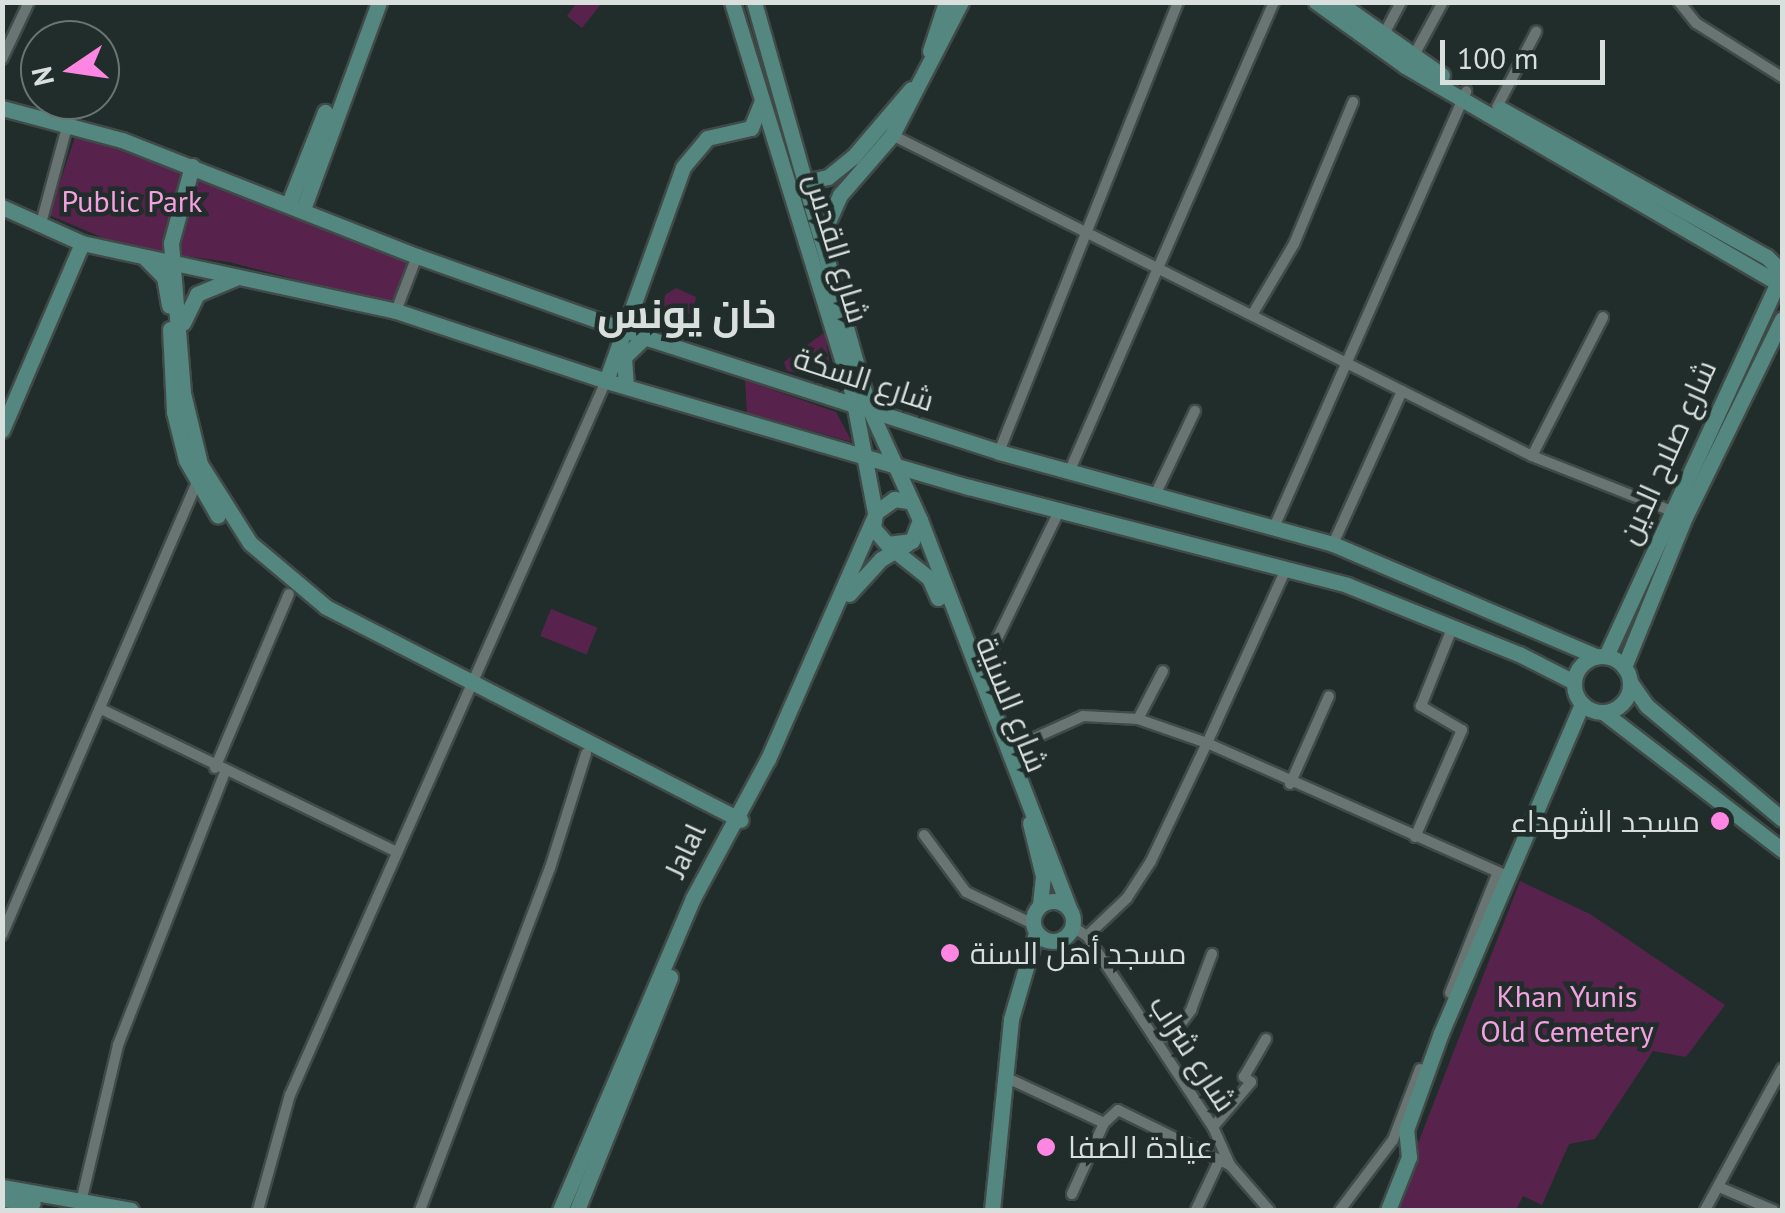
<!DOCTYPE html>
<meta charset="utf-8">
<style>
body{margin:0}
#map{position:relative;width:1785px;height:1213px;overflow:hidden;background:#212d2a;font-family:"PT Sans",Cairo,sans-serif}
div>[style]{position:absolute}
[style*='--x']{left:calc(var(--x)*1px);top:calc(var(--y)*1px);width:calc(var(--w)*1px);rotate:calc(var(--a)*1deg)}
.green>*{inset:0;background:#57234d;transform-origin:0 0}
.roads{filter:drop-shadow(2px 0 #404a48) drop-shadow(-2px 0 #404a48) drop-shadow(0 2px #404a48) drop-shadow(0 -2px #404a48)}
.street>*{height:10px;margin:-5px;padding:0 5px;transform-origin:5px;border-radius:5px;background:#687572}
.secondary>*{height:15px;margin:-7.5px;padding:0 7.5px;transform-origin:7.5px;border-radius:7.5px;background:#54877f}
.secondary>.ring{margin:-7.5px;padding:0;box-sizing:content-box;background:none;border:15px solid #54877f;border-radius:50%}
.dots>*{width:28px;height:28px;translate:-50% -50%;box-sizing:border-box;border:5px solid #212d2a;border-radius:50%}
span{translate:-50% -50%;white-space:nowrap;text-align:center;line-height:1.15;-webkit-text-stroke:9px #212d2a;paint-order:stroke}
.park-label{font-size:30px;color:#f5a1e1}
.street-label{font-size:30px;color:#d8dfdd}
.poi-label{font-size:30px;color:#d8dfdd}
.right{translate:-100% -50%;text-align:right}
.left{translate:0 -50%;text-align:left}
.district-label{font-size:40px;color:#d8dfdd;font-weight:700}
.frame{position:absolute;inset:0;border:5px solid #d8dfdd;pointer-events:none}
.north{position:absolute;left:20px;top:20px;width:100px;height:100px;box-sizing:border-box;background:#212d2a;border:2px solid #6a7472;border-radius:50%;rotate:257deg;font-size:28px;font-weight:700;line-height:40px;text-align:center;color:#d8dfdd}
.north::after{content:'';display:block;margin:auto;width:35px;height:45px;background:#fd86e3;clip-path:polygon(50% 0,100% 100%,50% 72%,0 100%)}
.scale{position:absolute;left:1440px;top:40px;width:165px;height:45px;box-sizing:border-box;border:5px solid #d8dfdd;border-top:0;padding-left:12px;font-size:30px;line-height:35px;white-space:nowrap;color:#d8dfdd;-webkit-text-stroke:8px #212d2a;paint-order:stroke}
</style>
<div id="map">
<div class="green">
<div style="clip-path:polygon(577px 2px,602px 3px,582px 28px,567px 16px)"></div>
<div style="clip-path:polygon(76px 134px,409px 258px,393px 304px,229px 262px,127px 248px,49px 215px)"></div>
<div style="clip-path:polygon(676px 288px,696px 297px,693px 313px,705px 318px,697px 340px,659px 319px,665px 295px)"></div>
<div style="clip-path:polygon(825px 332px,832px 379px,787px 371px,784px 362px)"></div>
<div style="clip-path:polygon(745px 380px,836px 412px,852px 442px,747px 413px)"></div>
<div style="left:551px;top:609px;width:50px;height:29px;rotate:22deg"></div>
<div style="clip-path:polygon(1520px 881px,1590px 914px,1725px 1005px,1686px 1057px,1653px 1051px,1595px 1139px,1569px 1144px,1542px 1205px,1523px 1196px,1516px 1210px,1392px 1210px)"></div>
</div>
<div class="roads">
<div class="street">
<div style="--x:1679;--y:2;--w:27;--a:51"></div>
<div style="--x:1696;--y:23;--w:102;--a:32.1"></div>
<div style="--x:1383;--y:36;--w:38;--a:-62"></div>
<div style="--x:1413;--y:57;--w:63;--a:-61.4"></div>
<div style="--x:2;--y:59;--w:63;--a:-64.7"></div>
<div style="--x:1497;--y:107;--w:85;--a:-62.5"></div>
<div style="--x:892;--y:135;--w:716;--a:26.64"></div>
<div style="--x:1532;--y:456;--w:153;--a:21.5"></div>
<div style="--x:40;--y:227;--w:108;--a:-74.9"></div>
<div style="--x:396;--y:311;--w:59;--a:-69.1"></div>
<div style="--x:1252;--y:315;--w:82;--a:-59.4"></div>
<div style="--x:1294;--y:244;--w:154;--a:-67.4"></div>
<div style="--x:999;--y:452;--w:484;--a:-68.3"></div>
<div style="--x:1532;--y:456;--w:156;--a:-62.9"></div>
<div style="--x:1070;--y:470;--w:511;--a:-66.45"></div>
<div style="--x:1156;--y:493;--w:91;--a:-64.6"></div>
<div style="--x:1275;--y:525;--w:474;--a:-66.2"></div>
<div style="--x:1333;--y:544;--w:168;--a:-65.7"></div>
<div style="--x:1286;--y:569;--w:191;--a:114.4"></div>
<div style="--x:1207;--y:743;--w:328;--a:23.9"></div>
<div style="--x:980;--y:674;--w:181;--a:-64.1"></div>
<div style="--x:101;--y:709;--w:326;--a:25.8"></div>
<div style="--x:1138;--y:719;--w:54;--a:-62.5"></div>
<div style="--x:1010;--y:749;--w:80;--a:-24.3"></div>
<div style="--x:1083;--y:716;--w:55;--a:3.1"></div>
<div style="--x:1138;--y:719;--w:73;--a:19.2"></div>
<div style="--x:1207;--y:743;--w:131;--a:115.4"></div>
<div style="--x:1151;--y:861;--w:44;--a:123"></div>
<div style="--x:1127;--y:898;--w:55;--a:136.5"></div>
<div style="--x:215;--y:768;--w:189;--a:-67"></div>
<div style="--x:1290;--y:784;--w:96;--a:-66.1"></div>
<div style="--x:924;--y:835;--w:71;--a:53.6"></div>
<div style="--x:966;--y:892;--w:74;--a:25.5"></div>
<div style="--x:1415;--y:837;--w:117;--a:-66.3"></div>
<div style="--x:1462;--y:730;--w:48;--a:-149.7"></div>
<div style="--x:1421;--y:706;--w:86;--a:-68.2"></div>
<div style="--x:1073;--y:927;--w:17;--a:33"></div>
<div style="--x:1087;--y:936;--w:229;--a:56.6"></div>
<div style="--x:1213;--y:1127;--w:42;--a:65.9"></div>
<div style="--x:1230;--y:1165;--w:60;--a:49.1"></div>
<div style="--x:2;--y:935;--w:491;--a:-66.7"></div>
<div style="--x:1450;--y:993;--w:130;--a:-68.4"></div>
<div style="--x:1154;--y:1038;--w:17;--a:-3"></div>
<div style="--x:1171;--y:1037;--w:34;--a:-53"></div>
<div style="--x:1191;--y:1010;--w:60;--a:-69.4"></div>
<div style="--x:1005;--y:1077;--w:109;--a:24.9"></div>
<div style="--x:1104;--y:1123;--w:78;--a:114.3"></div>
<div style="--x:1104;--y:1123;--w:19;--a:-43"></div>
<div style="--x:1118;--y:1110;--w:125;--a:26.2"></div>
<div style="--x:1213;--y:1127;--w:59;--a:-49.8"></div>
<div style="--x:1251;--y:1082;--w:9;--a:-144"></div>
<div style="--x:1244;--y:1077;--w:44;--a:-59.9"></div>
<div style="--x:1719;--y:1187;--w:59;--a:23.1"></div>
<div style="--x:81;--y:1202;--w:161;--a:-76.7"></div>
<div style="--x:118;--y:1045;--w:293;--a:-68.6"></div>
<div style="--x:258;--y:1210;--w:119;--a:-74.5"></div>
<div style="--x:290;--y:1095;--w:781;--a:-66.13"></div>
<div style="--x:420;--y:1210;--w:366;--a:-69.2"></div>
<div style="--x:550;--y:868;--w:120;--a:-72.5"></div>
<div style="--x:1196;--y:1210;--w:56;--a:-64.8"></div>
<div style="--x:1340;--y:1210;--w:88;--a:-52.9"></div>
<div style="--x:1393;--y:1140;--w:76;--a:-69.2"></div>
<div style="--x:1705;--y:1210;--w:161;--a:-61.4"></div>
</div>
<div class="secondary">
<div style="--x:732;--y:2;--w:408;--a:72.9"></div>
<div style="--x:852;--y:392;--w:123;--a:79.2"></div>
<div style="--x:754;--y:2;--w:422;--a:74.2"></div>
<div style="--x:869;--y:408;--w:123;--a:65.5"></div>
<div style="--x:920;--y:520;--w:22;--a:111"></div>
<div style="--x:912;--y:541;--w:25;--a:173"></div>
<div style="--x:887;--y:544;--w:21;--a:-131"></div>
<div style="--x:873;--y:528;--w:15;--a:-82"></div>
<div style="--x:875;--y:513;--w:24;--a:-36"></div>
<div style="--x:894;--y:499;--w:14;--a:8"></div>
<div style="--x:1316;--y:2;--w:110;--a:35.7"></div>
<div style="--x:1405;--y:66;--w:436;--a:30.2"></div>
<div style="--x:1338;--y:2;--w:127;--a:35.1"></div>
<div style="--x:930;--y:51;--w:52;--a:-71.9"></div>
<div style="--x:2;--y:108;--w:124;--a:14.9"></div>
<div style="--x:122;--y:140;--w:317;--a:21.5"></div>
<div style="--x:417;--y:256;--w:247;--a:19.6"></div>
<div style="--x:650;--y:339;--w:367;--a:17.9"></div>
<div style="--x:999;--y:452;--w:346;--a:15.4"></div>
<div style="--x:1333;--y:544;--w:286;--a:23.1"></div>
<div style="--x:1501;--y:109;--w:304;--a:29.1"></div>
<div style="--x:1767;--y:257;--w:21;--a:45"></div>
<div style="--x:192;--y:166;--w:80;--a:105.3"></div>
<div style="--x:171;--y:243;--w:150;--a:85.4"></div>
<div style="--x:183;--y:393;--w:73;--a:76.5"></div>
<div style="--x:200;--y:464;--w:93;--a:57.7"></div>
<div style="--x:250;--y:543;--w:99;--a:40.1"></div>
<div style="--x:326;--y:607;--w:466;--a:27.2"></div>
<div style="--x:809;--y:181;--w:19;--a:-12"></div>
<div style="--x:828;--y:177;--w:32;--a:-39"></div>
<div style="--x:853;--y:157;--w:89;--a:-49.5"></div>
<div style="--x:289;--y:203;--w:98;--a:-68.4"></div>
<div style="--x:2;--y:207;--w:88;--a:24.2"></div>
<div style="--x:82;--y:243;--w:321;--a:12.2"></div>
<div style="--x:396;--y:311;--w:221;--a:18.4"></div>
<div style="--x:606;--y:381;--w:378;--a:16.3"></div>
<div style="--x:969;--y:487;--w:390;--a:14.5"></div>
<div style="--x:1347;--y:585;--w:185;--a:21.9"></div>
<div style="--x:1519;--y:654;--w:62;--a:27"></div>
<div style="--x:303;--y:209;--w:221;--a:-69.8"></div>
<div style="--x:823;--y:233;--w:42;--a:-65.9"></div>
<div style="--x:840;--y:195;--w:79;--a:-49.1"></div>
<div style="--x:892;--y:135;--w:150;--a:-62.6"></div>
<div style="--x:145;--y:258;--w:27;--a:45"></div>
<div style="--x:164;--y:277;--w:29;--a:80"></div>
<div style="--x:183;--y:323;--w:32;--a:-64"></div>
<div style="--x:197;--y:294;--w:44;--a:-22.5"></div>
<div style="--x:170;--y:329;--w:83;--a:87.2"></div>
<div style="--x:174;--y:412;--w:49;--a:76"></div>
<div style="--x:186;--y:460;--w:64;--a:60.3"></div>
<div style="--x:606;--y:381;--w:227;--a:-70.2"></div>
<div style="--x:683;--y:167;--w:38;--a:-50"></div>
<div style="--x:707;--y:138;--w:45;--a:-12.8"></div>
<div style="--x:751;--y:128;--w:29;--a:-68"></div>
<div style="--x:626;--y:386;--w:29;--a:-94"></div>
<div style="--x:624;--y:357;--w:29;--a:-44"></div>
<div style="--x:2;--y:430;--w:203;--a:-66.8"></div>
<div style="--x:920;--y:520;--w:417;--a:69"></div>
<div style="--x:890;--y:547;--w:50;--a:38.5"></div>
<div style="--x:929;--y:578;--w:22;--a:66"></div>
<div style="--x:849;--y:594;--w:47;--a:-47.6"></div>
<div style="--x:881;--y:559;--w:30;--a:-30"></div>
<div class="ring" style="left:1574px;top:656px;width:41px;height:41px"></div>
<div style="--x:1606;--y:656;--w:419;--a:-65.3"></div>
<div style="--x:1624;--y:667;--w:162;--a:-67.9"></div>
<div style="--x:1685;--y:517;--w:220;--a:-63.9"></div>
<div style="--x:1630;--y:682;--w:29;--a:55"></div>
<div style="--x:1647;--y:706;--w:176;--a:39.9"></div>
<div style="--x:1603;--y:712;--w:226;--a:37.6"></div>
<div style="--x:1030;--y:823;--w:55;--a:76.2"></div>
<div style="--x:1043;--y:876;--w:29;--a:96"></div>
<div class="ring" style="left:1033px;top:901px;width:25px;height:25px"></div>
<div style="--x:2;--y:1187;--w:131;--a:10.1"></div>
<div style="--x:2;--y:1199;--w:31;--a:7"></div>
<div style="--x:560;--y:1210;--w:339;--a:-66.9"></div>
<div style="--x:693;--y:898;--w:158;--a:-61.7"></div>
<div style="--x:768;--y:759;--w:261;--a:-66.3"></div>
<div style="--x:577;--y:1210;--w:251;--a:-68.2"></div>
<div style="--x:992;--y:1210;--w:192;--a:-84.3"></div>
<div style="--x:1011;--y:1019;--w:90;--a:-73.8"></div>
<div style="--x:1388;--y:1210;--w:57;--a:-68.4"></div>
<div style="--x:1409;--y:1157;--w:27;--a:-96"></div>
<div style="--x:1406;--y:1130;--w:103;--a:-70.2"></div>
<div style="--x:1441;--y:1033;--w:358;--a:-66.8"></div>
</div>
</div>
<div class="dots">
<div style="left:1720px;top:821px;background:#fd86e3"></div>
<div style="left:950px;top:953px;background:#fd86e3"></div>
<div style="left:1046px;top:1147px;background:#fd86e3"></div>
</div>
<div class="park-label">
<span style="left:132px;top:201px">Public Park</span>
<span style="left:1567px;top:1013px">Khan Yunis<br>Old Cemetery</span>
</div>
<div class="street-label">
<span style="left:837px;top:248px;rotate:73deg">شارع القدس</span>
<span style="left:864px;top:379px;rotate:18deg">شارع السكة</span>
<span style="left:1667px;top:452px;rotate:-66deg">شارع صلاح الدين</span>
<span style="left:1012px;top:704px;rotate:68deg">شارع السنية</span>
<span style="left:685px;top:850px;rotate:-65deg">Jalal</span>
<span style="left:1193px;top:1053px;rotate:57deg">شارع شراب</span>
</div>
<div class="poi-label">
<span class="right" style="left:1700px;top:821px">مسجد الشهداء</span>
<span class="left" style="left:970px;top:953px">مسجد أهل السنة</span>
<span class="left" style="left:1068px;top:1147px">عيادة الصفا</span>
</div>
<div class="district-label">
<span style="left:687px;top:313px">خان يونس</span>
</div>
<div class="frame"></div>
<div class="north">N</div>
<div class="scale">100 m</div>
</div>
